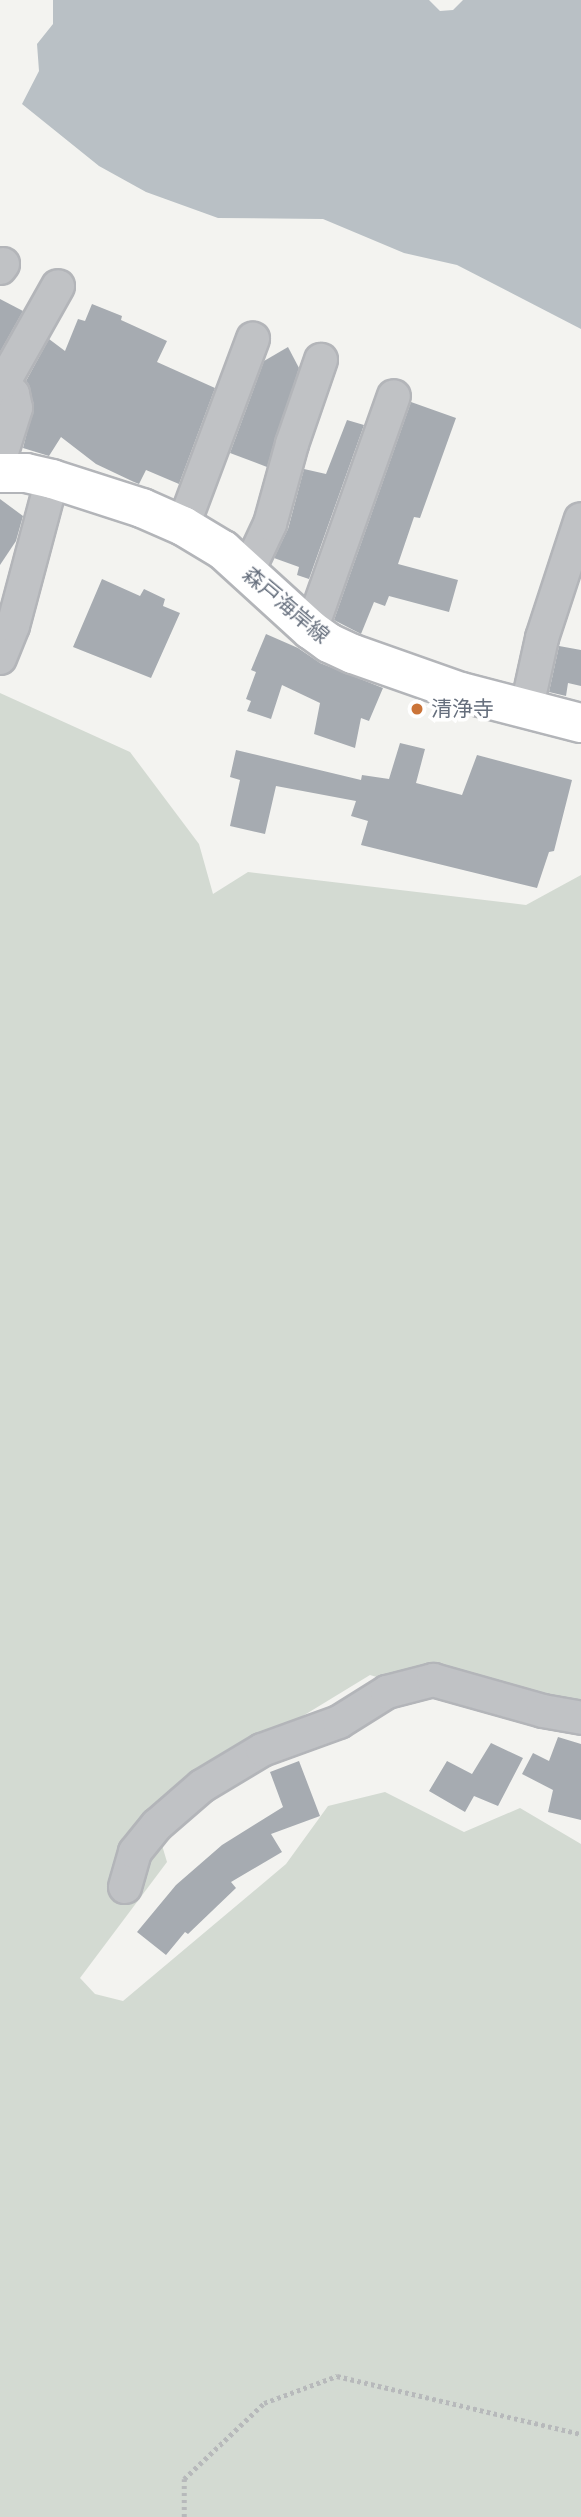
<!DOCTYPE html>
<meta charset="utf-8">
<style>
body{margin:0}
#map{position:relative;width:581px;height:2517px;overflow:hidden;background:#f3f3f0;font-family:Figtree,"Noto Sans JP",sans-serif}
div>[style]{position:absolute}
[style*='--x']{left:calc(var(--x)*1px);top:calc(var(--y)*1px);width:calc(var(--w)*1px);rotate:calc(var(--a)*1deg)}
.green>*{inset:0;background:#d3dad2}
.water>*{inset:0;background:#b9c0c5}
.building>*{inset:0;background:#a6abb1}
.path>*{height:4.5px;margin-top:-2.25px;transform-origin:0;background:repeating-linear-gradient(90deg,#b7b9bb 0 3.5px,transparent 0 7px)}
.roads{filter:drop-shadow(2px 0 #b3b5b9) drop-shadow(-2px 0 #b3b5b9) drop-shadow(0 2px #b3b5b9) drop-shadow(0 -2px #b3b5b9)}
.minor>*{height:32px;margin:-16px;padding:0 16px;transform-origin:16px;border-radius:16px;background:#c0c2c5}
.major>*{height:38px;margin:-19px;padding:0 19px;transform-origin:19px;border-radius:19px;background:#fff}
.dots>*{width:19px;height:19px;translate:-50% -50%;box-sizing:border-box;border:4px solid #fff;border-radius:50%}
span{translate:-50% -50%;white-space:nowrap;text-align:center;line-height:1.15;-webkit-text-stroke:7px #fff;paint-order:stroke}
.street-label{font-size:21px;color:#666f7d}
.poi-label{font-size:21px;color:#666f7d}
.left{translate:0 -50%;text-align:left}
</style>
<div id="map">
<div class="green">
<div style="clip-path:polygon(0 693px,130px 752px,199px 844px,213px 894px,248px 872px,526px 905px,581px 875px,581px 1725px,479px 1708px,370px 1675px,201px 1778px,153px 1815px,167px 1862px,80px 1978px,95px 1994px,123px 2001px,286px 1864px,328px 1806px,385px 1792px,464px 1832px,520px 1808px,581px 1844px,581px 2517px,0 2517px)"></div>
</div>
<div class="water">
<div style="clip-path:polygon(53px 0,429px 0,440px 11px,453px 10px,463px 0,581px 0,581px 329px,457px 265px,404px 253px,323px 219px,218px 218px,146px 192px,99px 166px,22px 104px,39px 71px,37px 44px,53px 24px)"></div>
</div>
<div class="building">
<div style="clip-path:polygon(0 299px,23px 311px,0 352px)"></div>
<div style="clip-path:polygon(92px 304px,122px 316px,121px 320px,167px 341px,157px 362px,215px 388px,179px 484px,146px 470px,139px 484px,134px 482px,96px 464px,61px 437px,49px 456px,23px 448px,34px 405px,26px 381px,49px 339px,65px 351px,78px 319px,85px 321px)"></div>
<div style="clip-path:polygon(288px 347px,299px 368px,267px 467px,230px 453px,264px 361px)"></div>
<div style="clip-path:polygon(411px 402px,456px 418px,420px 518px,414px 517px,398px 564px,458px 580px,449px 612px,389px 596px,385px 606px,374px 602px,361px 634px,334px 620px)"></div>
<div style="clip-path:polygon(347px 420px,364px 425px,309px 579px,297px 575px,299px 567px,274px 558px,288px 529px,304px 469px,326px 474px)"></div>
<div style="clip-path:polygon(0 499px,23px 516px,16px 541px,0 565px)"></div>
<div style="clip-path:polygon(102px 579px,140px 596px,144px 589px,165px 599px,163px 606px,180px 613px,151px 678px,73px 647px)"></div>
<div style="clip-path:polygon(266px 634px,298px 648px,320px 663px,383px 688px,369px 721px,361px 718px,355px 748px,314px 734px,320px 703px,282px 685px,271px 719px,247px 711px,251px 701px,246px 699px,256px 672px,251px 670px)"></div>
<div style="clip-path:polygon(559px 646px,581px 650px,581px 686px,568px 683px,566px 696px,549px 692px)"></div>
<div style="clip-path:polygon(400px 743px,425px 749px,416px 783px,462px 795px,477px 755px,572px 780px,554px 851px,549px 852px,537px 888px,361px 845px,368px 821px,351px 816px,356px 801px,276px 786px,265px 834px,230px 826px,240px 780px,230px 777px,236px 750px,361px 780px,362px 775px,389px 779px)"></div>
<div style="clip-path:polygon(558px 1737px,581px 1744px,581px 1820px,548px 1812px,553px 1790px,522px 1774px,533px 1753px,549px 1761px)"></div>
<div style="clip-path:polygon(491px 1743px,523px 1758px,498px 1806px,474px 1796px,465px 1812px,429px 1791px,447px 1761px,472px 1774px)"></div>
<div style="clip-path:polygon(299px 1761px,320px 1816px,271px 1834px,282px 1852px,231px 1882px,236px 1888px,188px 1934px,185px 1932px,166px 1955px,137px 1932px,176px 1885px,222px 1845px,283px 1807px,270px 1772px)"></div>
</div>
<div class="path">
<div style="--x:184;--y:2517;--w:38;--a:-90"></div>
<div style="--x:184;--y:2479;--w:110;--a:-43.5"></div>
<div style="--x:264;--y:2403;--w:78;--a:-20.3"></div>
<div style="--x:337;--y:2376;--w:251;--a:13.4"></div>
</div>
<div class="roads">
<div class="minor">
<div style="--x:0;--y:268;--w:5;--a:-53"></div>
<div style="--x:0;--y:380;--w:19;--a:47"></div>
<div style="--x:13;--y:394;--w:14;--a:78"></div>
<div style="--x:16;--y:408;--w:52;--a:107.7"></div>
<div style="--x:4;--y:382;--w:110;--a:-60.6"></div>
<div style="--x:183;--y:526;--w:200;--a:-69.5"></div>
<div style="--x:247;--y:573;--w:54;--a:-64.9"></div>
<div style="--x:270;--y:524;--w:83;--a:-74.6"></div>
<div style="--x:292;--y:444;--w:89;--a:-71"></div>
<div style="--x:311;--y:630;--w:248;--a:-70.5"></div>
<div style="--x:0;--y:658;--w:35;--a:-68"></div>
<div style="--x:13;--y:626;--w:152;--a:-75.1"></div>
<div style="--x:526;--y:711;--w:75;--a:-77.6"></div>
<div style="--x:542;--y:638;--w:125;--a:-71.9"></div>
<div style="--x:125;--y:1887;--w:36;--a:-74"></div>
<div style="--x:135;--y:1852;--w:35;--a:-51"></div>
<div style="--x:157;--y:1825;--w:60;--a:-40.9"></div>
<div style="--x:202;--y:1786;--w:70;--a:-31"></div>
<div style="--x:262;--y:1750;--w:82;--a:-20"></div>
<div style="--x:339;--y:1722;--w:57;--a:-32"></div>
<div style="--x:387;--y:1692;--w:48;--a:-14.6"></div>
<div style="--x:433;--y:1680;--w:114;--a:15.7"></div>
<div style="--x:543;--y:1711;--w:39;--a:10"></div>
</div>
<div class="major">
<div style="--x:0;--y:473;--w:26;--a:0"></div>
<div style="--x:26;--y:473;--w:27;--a:13"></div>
<div style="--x:52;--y:479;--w:95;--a:17.9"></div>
<div style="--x:142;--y:508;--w:45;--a:23.7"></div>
<div style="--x:183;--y:526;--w:47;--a:31"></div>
<div style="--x:223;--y:550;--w:119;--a:42.3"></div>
<div style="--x:311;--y:630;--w:22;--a:36"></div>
<div style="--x:329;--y:643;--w:26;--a:25"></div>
<div style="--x:353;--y:654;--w:114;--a:19.4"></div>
<div style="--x:461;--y:692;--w:124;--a:14.5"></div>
</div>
</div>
<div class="dots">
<div style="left:417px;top:709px;background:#cb7438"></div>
</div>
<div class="street-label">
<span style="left:286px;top:605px;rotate:40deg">森戸海岸線</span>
</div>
<div class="poi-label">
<span class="left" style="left:431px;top:709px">清浄寺</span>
</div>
</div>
